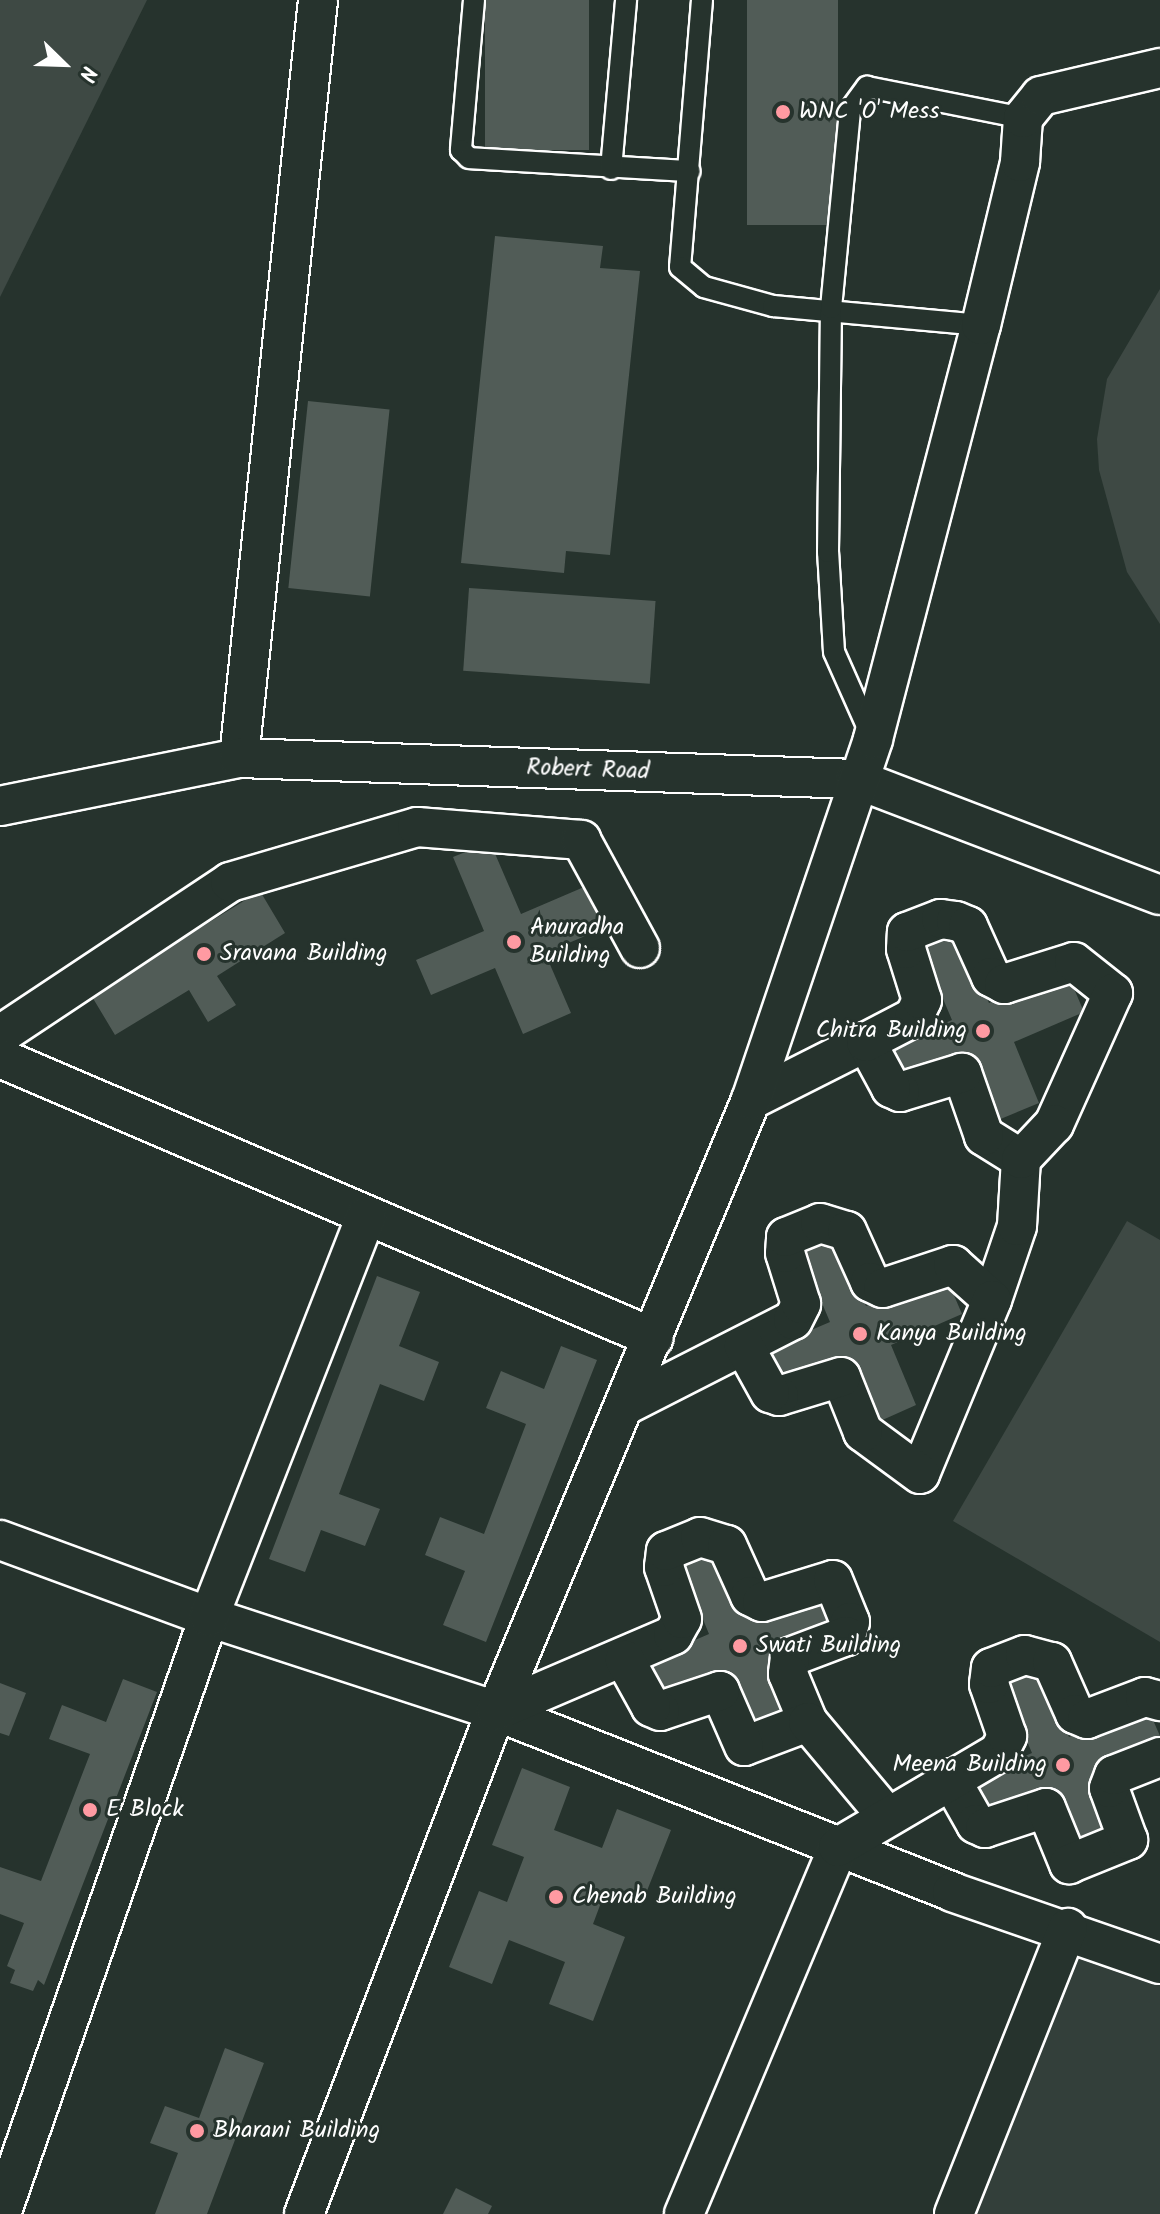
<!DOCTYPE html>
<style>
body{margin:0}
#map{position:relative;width:1160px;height:2214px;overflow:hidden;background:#26332d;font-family:Kalam,sans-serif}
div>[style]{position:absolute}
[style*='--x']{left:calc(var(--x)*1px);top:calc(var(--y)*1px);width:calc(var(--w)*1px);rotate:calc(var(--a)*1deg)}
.built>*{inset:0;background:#333f3a}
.green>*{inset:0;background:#3e4944}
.building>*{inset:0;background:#515c57;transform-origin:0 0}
.roads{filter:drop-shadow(2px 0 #fff) drop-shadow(-2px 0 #fff) drop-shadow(0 2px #fff) drop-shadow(0 -2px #fff)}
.service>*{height:20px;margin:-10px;padding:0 10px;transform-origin:10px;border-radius:10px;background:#26332d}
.minor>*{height:38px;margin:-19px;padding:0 19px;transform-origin:19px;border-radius:19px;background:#26332d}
.dots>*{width:22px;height:22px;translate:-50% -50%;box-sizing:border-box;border:4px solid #26332d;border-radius:50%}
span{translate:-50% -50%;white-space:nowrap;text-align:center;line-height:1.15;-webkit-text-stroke:6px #26332d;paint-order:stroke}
.poi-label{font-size:24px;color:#fff}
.left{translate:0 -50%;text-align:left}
.right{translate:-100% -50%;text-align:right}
.street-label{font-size:24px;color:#fff}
.north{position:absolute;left:24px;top:24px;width:80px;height:80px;-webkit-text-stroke:6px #26332d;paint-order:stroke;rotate:113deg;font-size:22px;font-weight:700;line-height:32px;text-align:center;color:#fff}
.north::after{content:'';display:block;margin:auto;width:28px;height:36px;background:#fff;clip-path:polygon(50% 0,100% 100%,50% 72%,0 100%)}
</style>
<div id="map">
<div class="built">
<div style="clip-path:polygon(1074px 1941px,1160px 1976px,1160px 2214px,966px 2214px)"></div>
</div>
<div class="green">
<div style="clip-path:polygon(0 0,147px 0,0 297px)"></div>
<div style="clip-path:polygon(1160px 289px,1160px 624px,1127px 572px,1099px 470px,1097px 439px,1107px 379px)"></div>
<div style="clip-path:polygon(1127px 1221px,1160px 1240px,1160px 1642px,953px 1521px)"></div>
</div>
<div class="building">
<div style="left:485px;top:0;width:104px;height:150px"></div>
<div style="left:747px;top:0;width:91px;height:225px"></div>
<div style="clip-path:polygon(495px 236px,603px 246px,600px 268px,640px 271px,610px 555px,566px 551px,564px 573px,461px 563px)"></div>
<div style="left:308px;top:401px;width:82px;height:188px;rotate:6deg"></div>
<div style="left:469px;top:588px;width:187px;height:83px;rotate:4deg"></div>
<div style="clip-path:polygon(490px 842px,521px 914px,598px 881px,616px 923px,545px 953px,571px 1013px,523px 1034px,495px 968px,431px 995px,416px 960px,484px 931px,453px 857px)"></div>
<div style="clip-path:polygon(260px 891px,285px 933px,217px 976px,236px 1005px,208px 1022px,189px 990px,115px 1035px,91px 995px)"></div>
<div style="clip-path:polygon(958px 930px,989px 1003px,1066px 970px,1084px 1012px,1014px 1042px,1039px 1103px,991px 1123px,963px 1057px,899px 1084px,884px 1049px,952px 1020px,921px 947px)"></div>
<div style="clip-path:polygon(836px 1233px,866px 1306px,944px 1272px,962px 1314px,891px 1345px,916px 1405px,869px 1426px,841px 1359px,777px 1387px,762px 1351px,830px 1322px,799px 1249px)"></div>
<div style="clip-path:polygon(377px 1276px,420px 1292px,399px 1346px,439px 1362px,424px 1401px,380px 1384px,339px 1494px,380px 1509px,365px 1546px,321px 1530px,305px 1572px,269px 1559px)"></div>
<div style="clip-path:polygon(561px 1346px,597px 1360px,486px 1642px,443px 1625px,465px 1571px,425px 1555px,440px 1517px,484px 1534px,526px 1424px,486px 1408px,501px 1371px,544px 1389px)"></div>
<div style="clip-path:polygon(715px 1546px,746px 1618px,824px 1584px,841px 1626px,771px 1657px,796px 1718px,748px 1738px,721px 1671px,657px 1699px,642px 1663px,709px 1634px,679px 1561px)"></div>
<div style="clip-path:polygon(1038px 1664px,1069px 1737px,1146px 1704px,1160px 1736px,1160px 1747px,1094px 1776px,1119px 1836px,1071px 1857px,1043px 1790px,980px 1817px,965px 1782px,1032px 1753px,1001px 1680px)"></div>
<div style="clip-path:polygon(123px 1679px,157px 1692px,44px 1985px,38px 1980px,33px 1991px,10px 1983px,15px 1970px,7px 1966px,24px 1923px,0 1914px,0 1867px,41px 1881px,90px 1754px,49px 1739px,62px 1705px,106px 1722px)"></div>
<div style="clip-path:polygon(0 1683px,26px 1693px,9px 1736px,0 1733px)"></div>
<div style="clip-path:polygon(522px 1768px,570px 1787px,554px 1830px,602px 1848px,617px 1809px,671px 1830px,641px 1906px,605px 1892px,593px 1924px,625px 1937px,593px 2021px,549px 2004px,565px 1962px,509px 1940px,492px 1984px,449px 1967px,479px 1891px,507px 1902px,524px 1857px,492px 1845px)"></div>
<div style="clip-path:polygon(225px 2048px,264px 2063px,207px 2214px,155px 2214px,178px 2153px,150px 2143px,165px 2106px,199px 2118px)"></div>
<div style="clip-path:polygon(456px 2188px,492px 2206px,488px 2214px,443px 2214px)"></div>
</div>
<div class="roads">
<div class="service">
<div style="--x:474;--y:0;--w:151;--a:95"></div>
<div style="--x:461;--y:150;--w:11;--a:45"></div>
<div style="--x:469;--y:158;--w:221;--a:3.4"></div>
<div style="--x:702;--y:0;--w:268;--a:94.7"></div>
<div style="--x:680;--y:267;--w:31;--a:40"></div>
<div style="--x:704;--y:287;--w:72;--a:15.4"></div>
<div style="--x:773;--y:306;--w:209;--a:5.2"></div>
<div style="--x:611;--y:169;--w:170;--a:-84.9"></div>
<div style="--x:871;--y:735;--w:91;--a:-114"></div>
<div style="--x:834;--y:652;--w:100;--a:-93.4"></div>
<div style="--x:828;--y:552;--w:244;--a:-89.3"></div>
<div style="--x:831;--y:308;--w:199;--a:-84.5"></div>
<div style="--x:850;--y:110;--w:29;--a:-54"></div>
<div style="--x:867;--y:87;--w:159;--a:11.2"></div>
</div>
<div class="minor">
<div style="--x:239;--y:758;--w:762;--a:-84.05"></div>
<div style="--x:0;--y:806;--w:244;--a:-11.4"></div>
<div style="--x:239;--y:758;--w:617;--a:1.95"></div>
<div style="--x:856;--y:779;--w:325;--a:20.9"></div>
<div style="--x:0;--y:1035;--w:276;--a:-33.6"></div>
<div style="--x:230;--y:882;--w:195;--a:-16.4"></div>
<div style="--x:417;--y:827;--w:165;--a:4.5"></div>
<div style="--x:581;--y:840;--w:123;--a:61.4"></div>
<div style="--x:0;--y:1058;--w:711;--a:23.18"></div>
<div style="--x:751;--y:1100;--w:129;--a:-26.8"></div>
<div style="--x:992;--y:1300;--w:78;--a:-71.3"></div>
<div style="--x:1017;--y:1226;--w:67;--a:-86.6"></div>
<div style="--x:1021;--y:1159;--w:44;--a:-148.1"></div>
<div style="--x:984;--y:1136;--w:67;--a:-109.2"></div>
<div style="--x:962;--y:1073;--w:65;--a:163"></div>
<div style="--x:900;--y:1092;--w:10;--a:-156"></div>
<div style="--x:891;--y:1088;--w:52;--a:-118.5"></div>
<div style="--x:866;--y:1042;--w:54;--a:-27.5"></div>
<div style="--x:914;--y:1017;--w:19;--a:-65"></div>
<div style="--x:922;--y:1000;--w:53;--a:-107.4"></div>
<div style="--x:906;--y:949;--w:17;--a:-87"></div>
<div style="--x:907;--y:932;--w:36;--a:-21"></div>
<div style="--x:941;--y:919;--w:15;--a:8"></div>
<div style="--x:956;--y:921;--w:13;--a:23"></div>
<div style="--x:968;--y:926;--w:56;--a:65.7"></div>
<div style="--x:991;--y:977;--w:15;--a:28"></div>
<div style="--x:1004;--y:984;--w:73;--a:-17.4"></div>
<div style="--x:1074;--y:962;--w:50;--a:38.5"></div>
<div style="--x:1113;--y:993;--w:144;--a:114.2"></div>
<div style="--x:1054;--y:1124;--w:48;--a:133.3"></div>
<div style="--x:626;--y:1405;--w:187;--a:-27"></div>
<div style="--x:793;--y:1320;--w:18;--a:-63"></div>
<div style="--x:801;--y:1304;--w:53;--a:-107.4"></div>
<div style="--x:785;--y:1253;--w:16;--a:-86"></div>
<div style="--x:786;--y:1237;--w:37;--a:-22"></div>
<div style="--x:820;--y:1223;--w:28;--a:17"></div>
<div style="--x:847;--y:1231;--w:56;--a:65.7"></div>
<div style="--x:870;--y:1282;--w:14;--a:25"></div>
<div style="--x:883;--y:1288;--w:74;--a:-18.2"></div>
<div style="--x:953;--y:1265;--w:52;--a:41.9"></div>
<div style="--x:992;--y:1300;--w:188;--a:112.5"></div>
<div style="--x:920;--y:1474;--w:71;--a:-143.6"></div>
<div style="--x:863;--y:1432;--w:59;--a:-111.8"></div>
<div style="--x:841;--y:1377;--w:65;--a:163"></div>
<div style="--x:779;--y:1396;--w:9;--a:-162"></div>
<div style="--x:770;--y:1393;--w:54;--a:-119"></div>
<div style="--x:0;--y:1540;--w:223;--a:20.2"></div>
<div style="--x:209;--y:1617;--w:302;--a:18.1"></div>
<div style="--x:496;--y:1711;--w:491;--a:21.6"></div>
<div style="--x:952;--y:1892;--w:220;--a:19.1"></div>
<div style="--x:496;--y:1711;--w:193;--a:-23.2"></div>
<div style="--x:673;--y:1635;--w:18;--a:-61"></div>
<div style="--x:682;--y:1619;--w:55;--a:-109.1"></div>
<div style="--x:664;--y:1567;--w:16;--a:-83"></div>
<div style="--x:666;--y:1551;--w:37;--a:-22"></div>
<div style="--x:700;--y:1537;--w:28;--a:17"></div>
<div style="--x:727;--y:1545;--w:56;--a:65.7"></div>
<div style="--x:750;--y:1596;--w:13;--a:27"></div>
<div style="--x:762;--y:1602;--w:74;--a:-17.2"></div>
<div style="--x:833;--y:1580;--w:45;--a:68"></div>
<div style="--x:850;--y:1622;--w:15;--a:106"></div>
<div style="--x:846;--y:1636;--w:60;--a:159.4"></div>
<div style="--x:790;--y:1657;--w:17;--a:97"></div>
<div style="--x:788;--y:1674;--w:52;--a:67.4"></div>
<div style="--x:808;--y:1722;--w:68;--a:159.4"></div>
<div style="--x:744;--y:1746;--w:60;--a:-113.6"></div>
<div style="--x:720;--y:1691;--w:63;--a:161.6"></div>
<div style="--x:660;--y:1711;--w:10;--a:-156"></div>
<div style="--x:651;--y:1707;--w:54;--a:-119"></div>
<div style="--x:808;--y:1722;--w:123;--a:50"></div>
<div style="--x:950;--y:1778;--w:53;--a:60.5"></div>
<div style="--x:976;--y:1824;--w:10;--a:24"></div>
<div style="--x:985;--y:1828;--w:64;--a:-18.2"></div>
<div style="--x:1046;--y:1808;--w:61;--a:67.7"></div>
<div style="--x:1069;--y:1864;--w:64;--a:-22.1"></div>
<div style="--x:1128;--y:1840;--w:55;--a:-110.1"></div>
<div style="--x:1109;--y:1788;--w:14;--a:-69"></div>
<div style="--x:1114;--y:1775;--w:49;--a:-21.4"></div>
<div style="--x:1;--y:2214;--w:632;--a:-70.79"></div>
<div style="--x:209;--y:1617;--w:431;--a:-68.6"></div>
<div style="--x:304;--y:2214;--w:538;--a:-69.11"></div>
<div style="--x:496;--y:1711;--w:662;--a:-67.35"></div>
<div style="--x:751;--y:1100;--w:381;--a:-71.3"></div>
<div style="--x:873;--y:739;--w:428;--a:-75.4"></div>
<div style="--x:981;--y:325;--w:168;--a:-76.5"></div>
<div style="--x:1020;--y:162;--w:44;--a:-86.1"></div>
<div style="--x:1023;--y:118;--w:28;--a:-51"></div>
<div style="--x:1041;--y:96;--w:122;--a:-13.2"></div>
<div style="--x:684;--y:2214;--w:398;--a:-67.2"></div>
<div style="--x:838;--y:1847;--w:187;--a:-30.5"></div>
<div style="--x:999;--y:1752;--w:18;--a:-63"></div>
<div style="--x:1007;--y:1736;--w:55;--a:-109.1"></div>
<div style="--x:989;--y:1684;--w:16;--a:-83"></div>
<div style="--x:991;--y:1668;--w:36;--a:-21"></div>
<div style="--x:1025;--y:1655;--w:28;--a:15"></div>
<div style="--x:1052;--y:1662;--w:57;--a:66.1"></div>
<div style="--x:1075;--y:1714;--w:13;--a:23"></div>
<div style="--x:1087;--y:1719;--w:62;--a:-20.8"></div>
<div style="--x:1145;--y:1697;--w:16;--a:15"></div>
<div style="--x:954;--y:2214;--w:308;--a:-68.3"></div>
</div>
</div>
<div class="dots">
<div style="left:783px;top:112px;background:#ff9aa2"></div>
<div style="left:514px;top:942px;background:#ff9aa2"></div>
<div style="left:204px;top:954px;background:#ff9aa2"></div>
<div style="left:983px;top:1031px;background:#ff9aa2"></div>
<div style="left:860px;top:1334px;background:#ff9aa2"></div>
<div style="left:740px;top:1646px;background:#ff9aa2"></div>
<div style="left:1063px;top:1765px;background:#ff9aa2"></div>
<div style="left:90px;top:1810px;background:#ff9aa2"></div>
<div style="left:556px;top:1897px;background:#ff9aa2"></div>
<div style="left:197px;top:2131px;background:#ff9aa2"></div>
</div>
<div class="poi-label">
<span class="left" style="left:799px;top:112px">WNC 'O' Mess</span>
<span class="left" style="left:530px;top:942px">Anuradha<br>Building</span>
<span class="left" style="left:220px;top:954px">Sravana Building</span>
<span class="right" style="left:967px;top:1031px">Chitra Building</span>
<span class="left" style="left:876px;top:1334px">Kanya Building</span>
<span class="left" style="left:756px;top:1646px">Swati Building</span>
<span class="right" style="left:1047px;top:1765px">Meena Building</span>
<span class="left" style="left:106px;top:1810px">E Block</span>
<span class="left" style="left:572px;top:1897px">Chenab Building</span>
<span class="left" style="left:213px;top:2131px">Bharani Building</span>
</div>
<div class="street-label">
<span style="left:588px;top:770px;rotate:2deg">Robert Road</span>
</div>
<div class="north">N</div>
</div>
